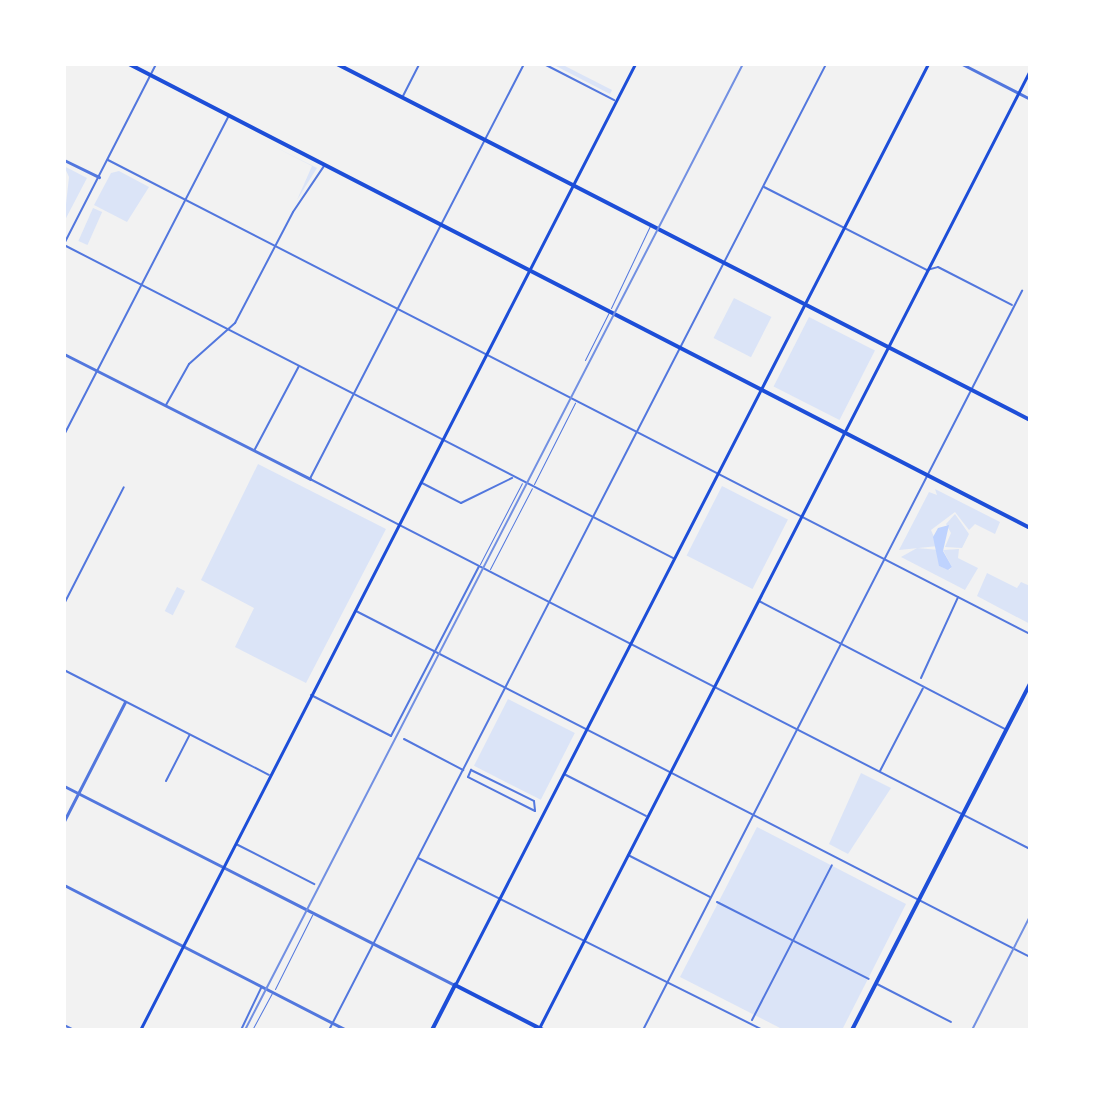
<!DOCTYPE html>
<style>
body{margin:0}
#map{position:relative;width:1094px;height:1094px;overflow:hidden;background:#f2f2f2;font-family:Montserrat,sans-serif}
div>[style]{position:absolute}
[style*='--x']{left:calc(var(--x)*1px);top:calc(var(--y)*1px);width:calc(var(--w)*1px);rotate:calc(var(--a)*1deg)}
.green>*{inset:0;background:#dbe4f7;transform-origin:0 0}
.water>*{inset:0;background:#bfd3fe}
.service>*{height:1px;margin:-0.5px;padding:0 0.5px;transform-origin:0.5px;border-radius:0.5px;background:#5277de}
.pedestrian>*{height:2px;margin:-1px;padding:0 1px;transform-origin:1px;border-radius:1px;background:#5277de}
.minor>*{height:2px;margin:-1px;padding:0 1px;transform-origin:1px;border-radius:1px;background:#5277de}
.tertiary>*{height:3px;margin:-1.5px;padding:0 1.5px;transform-origin:1.5px;border-radius:1.5px;background:#5277de}
.secondary>*{height:3px;margin:-1.5px;padding:0 1.5px;transform-origin:1.5px;border-radius:1.5px;background:#1d4ed8}
.primary>*{height:4px;margin:-2px;padding:0 2px;transform-origin:2px;border-radius:2px;background:#1d4ed8}
.rail>*{height:2px;margin:-1px;padding:0 1px;transform-origin:1px;border-radius:1px;background:#7290e2}
span{translate:-50% -50%;white-space:nowrap;text-align:center;line-height:1.15;-webkit-text-stroke:6px #fff;paint-order:stroke}
.frame{position:absolute;inset:0;border:66px solid #fff;pointer-events:none}
</style>
<div id="map">
<div class="green">
<div style="clip-path:polygon(552px 64px,561px 64px,612px 90px,610px 94px)"></div>
<div style="clip-path:polygon(269px 144px,317px 168px,297px 200px,312px 166px)"></div>
<div style="clip-path:polygon(64px 166px,87px 178px,64px 222px,69px 177px)"></div>
<div style="clip-path:polygon(119px 171px,149px 187px,127px 222px,94px 205px,111px 173px)"></div>
<div style="left:93px;top:208px;width:10px;height:36px;rotate:24deg"></div>
<div style="left:734px;top:298px;width:42px;height:45px;rotate:27deg"></div>
<div style="left:809px;top:317px;width:74px;height:78px;rotate:27deg"></div>
<div style="clip-path:polygon(258px 464px,386px 529px,306px 683px,235px 647px,254px 608px,201px 580px)"></div>
<div style="left:722px;top:486px;width:74px;height:78px;rotate:27deg"></div>
<div style="clip-path:polygon(935px 489px,1000px 522px,995px 534px,975px 524px,969px 530px,955px 512px,931px 530px,938px 546px,899px 550px,929px 492px,937px 495px)"></div>
<div style="clip-path:polygon(955px 514px,969px 534px,962px 548px,945px 547px,951px 533px,946px 524px)"></div>
<div style="clip-path:polygon(917px 548px,939px 550px,939px 566px,949px 570px,952px 567px,943px 550px,959px 549px,958px 558px,978px 568px,965px 590px,901px 557px)"></div>
<div style="clip-path:polygon(987px 573px,1017px 588px,1021px 582px,1030px 586px,1030px 624px,977px 596px)"></div>
<div style="left:177px;top:587px;width:9px;height:27px;rotate:27deg"></div>
<div style="left:508px;top:699px;width:75px;height:75px;rotate:27deg"></div>
<div style="clip-path:polygon(861px 773px,891px 788px,848px 854px,829px 844px)"></div>
<div style="clip-path:polygon(757px 827px,906px 904px,842px 1030px,784px 1030px,680px 977px)"></div>
</div>
<div class="water">
<div style="clip-path:polygon(949px 525px,943px 551px,952px 567px,948px 570px,939px 566px,933px 537px,938px 528px)"></div>
</div>
<div class="service">
<div style="--x:611;--y:308;--w:91;--a:-64.6"></div>
<div style="--x:585;--y:360;--w:54;--a:-63.4"></div>
<div style="--x:534;--y:484;--w:91;--a:-63.2"></div>
<div style="--x:480;--y:564;--w:91;--a:-62.6"></div>
<div style="--x:490;--y:569;--w:91;--a:-62.6"></div>
<div style="--x:275;--y:989;--w:83;--a:-63.4"></div>
<div style="--x:252;--y:1030;--w:42;--a:-61.6"></div>
</div>
<div class="pedestrian">
<div style="--x:921;--y:678;--w:89;--a:-65.4"></div>
<div style="--x:471;--y:770;--w:70;--a:26.2"></div>
<div style="--x:534;--y:801;--w:10;--a:84"></div>
<div style="--x:535;--y:811;--w:75;--a:-153.1"></div>
<div style="--x:468;--y:777;--w:8;--a:-67"></div>
<div style="--x:717;--y:902;--w:170;--a:26.9"></div>
<div style="--x:752;--y:1020;--w:174;--a:-62.7"></div>
</div>
<div class="minor">
<div style="--x:524;--y:64;--w:467;--a:117.3"></div>
<div style="--x:310;--y:479;--w:810;--a:27.2"></div>
<div style="--x:544;--y:64;--w:79;--a:27.2"></div>
<div style="--x:403;--y:96;--w:36;--a:-63"></div>
<div style="--x:108;--y:160;--w:1037;--a:27.21"></div>
<div style="--x:764;--y:187;--w:183;--a:27"></div>
<div style="--x:927;--y:270;--w:11;--a:-15"></div>
<div style="--x:938;--y:267;--w:83;--a:27.2"></div>
<div style="--x:65;--y:242;--w:200;--a:-62.9"></div>
<div style="--x:64;--y:245;--w:685;--a:27.2"></div>
<div style="--x:166;--y:405;--w:47;--a:-60.7"></div>
<div style="--x:189;--y:364;--w:62;--a:-41.7"></div>
<div style="--x:235;--y:323;--w:125;--a:-62.4"></div>
<div style="--x:293;--y:212;--w:55;--a:-56"></div>
<div style="--x:64;--y:435;--w:359;--a:-62.7"></div>
<div style="--x:255;--y:449;--w:94;--a:-62.1"></div>
<div style="--x:422;--y:483;--w:44;--a:27.1"></div>
<div style="--x:461;--y:503;--w:57;--a:-26.1"></div>
<div style="--x:759;--y:601;--w:277;--a:27.5"></div>
<div style="--x:64;--y:604;--w:131;--a:-62.9"></div>
<div style="--x:356;--y:611;--w:758;--a:27.17"></div>
<div style="--x:64;--y:670;--w:230;--a:27.1"></div>
<div style="--x:311;--y:695;--w:90;--a:27.1"></div>
<div style="--x:391;--y:736;--w:191;--a:-62.6"></div>
<div style="--x:404;--y:739;--w:67;--a:27.7"></div>
<div style="--x:880;--y:771;--w:93;--a:-62.6"></div>
<div style="--x:564;--y:774;--w:92;--a:27.1"></div>
<div style="--x:166;--y:781;--w:51;--a:-62.9"></div>
<div style="--x:236;--y:844;--w:88;--a:27.1"></div>
<div style="--x:628;--y:855;--w:92;--a:27.1"></div>
<div style="--x:418;--y:858;--w:385;--a:26.5"></div>
<div style="--x:877;--y:984;--w:83;--a:27.2"></div>
<div style="--x:64;--y:1025;--w:11;--a:27"></div>
<div style="--x:241;--y:1030;--w:47;--a:-64.5"></div>
<div style="--x:329;--y:1030;--w:1086;--a:-62.77"></div>
<div style="--x:643;--y:1030;--w:831;--a:-62.85"></div>
</div>
<div class="tertiary">
<div style="--x:962;--y:64;--w:76;--a:27.2"></div>
<div style="--x:64;--y:160;--w:39;--a:26"></div>
<div style="--x:64;--y:354;--w:276;--a:26.9"></div>
<div style="--x:64;--y:786;--w:439;--a:27"></div>
<div style="--x:64;--y:821;--w:134;--a:-62.9"></div>
<div style="--x:64;--y:885;--w:317;--a:27.2"></div>
</div>
<div class="secondary">
<div style="--x:455;--y:985;--w:1035;--a:-62.82"></div>
<div style="--x:140;--y:1030;--w:1085;--a:-62.87"></div>
<div style="--x:538;--y:1030;--w:1079;--a:-62.86"></div>
</div>
<div class="primary">
<div style="--x:129;--y:64;--w:1013;--a:27.25"></div>
<div style="--x:337;--y:64;--w:779;--a:27.19"></div>
<div style="--x:432;--y:1030;--w:51;--a:-62.9"></div>
<div style="--x:455;--y:985;--w:99;--a:27.1"></div>
<div style="--x:852;--y:1030;--w:390;--a:-62.8"></div>
</div>
<div class="rail">
<div style="--x:245;--y:1030;--w:1087;--a:-62.73"></div>
<div style="--x:972;--y:1030;--w:128;--a:-63"></div>
</div>
<div class="frame"></div>
</div>
